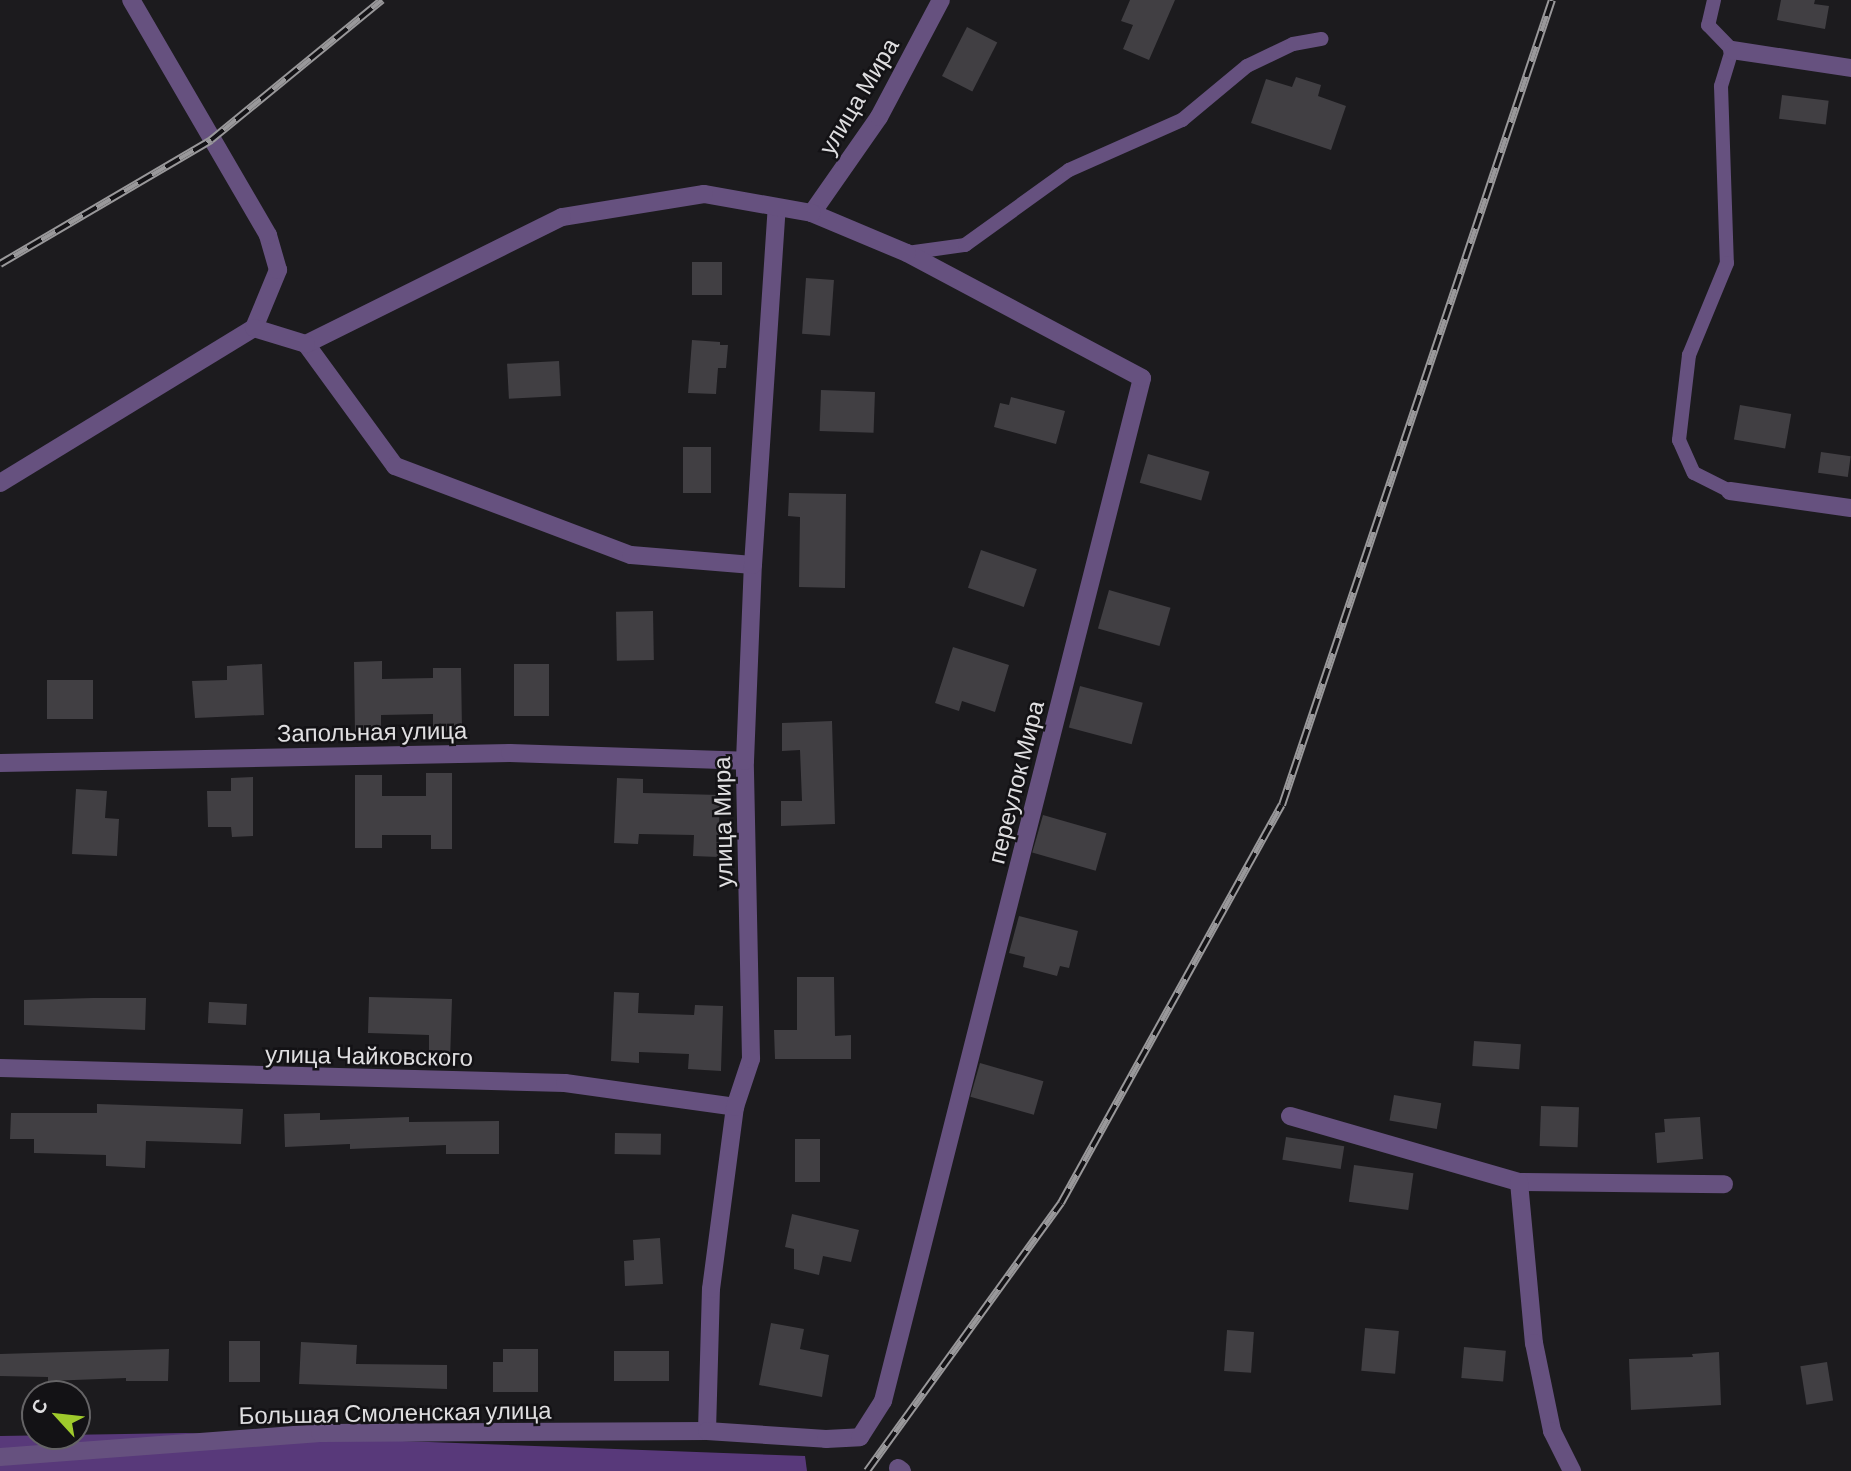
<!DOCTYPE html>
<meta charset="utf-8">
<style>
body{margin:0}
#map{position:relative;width:1851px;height:1471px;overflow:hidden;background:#1c1b1e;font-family:Barlow,sans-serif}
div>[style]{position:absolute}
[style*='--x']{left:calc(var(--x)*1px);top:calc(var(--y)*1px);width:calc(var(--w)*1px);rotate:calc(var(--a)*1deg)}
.forest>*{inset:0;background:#58397a}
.building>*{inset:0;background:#413f43;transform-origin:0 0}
.lane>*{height:14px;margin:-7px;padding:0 7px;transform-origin:7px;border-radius:7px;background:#66517f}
.street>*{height:18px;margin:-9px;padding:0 9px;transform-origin:9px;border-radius:9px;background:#66517f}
.rail>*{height:8px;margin-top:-4px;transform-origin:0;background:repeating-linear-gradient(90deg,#131215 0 16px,#99989a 0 32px);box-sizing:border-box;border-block:2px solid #99989a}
span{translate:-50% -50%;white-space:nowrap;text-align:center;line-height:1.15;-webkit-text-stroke:5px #131215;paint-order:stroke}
.street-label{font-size:24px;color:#dfdee0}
.north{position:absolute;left:21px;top:1380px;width:70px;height:70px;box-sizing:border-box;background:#131215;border:2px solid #656466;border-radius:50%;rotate:297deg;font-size:19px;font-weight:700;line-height:28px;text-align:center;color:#dfdee0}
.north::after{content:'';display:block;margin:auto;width:24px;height:32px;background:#9fca2c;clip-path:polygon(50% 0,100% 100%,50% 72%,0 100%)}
</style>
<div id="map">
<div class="forest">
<div style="clip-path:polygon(186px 1433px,805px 1456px,807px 1471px,0 1471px,0 1436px)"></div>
</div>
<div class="building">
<div style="clip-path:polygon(1130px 0,1175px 0,1149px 60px,1123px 49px,1133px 25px,1121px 21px)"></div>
<div style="clip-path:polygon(1781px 0,1815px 0,1814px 4px,1829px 6px,1825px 29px,1777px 20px)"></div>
<div style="left:967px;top:27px;width:34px;height:55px;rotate:27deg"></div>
<div style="clip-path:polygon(1296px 77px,1321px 85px,1318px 96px,1346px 106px,1331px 150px,1251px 123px,1266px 79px,1292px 87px)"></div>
<div style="left:1782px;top:95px;width:47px;height:24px;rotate:7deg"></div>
<div style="left:722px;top:262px;width:33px;height:30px;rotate:90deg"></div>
<div style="left:806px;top:278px;width:28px;height:56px;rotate:4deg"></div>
<div style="clip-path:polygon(692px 340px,720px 342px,720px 345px,728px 345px,726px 368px,718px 368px,716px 394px,688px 393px)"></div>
<div style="left:559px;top:361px;width:35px;height:52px;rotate:87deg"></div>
<div style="left:821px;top:390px;width:54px;height:41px;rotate:2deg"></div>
<div style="clip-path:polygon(1011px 397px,1065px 411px,1056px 444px,994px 427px,1000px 403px,1009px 405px)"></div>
<div style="left:1740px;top:405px;width:52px;height:35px;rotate:10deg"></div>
<div style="left:683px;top:447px;width:28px;height:46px"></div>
<div style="left:1821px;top:452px;width:30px;height:21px;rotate:8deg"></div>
<div style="left:1148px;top:454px;width:64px;height:30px;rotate:16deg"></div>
<div style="clip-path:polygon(789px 493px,846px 494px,845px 588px,799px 587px,800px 517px,788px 516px)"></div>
<div style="left:981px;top:550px;width:59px;height:40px;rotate:19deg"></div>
<div style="left:1109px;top:590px;width:64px;height:40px;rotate:16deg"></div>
<div style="left:653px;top:611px;width:49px;height:37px;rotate:89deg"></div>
<div style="clip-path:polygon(953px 647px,1009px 665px,995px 712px,962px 701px,959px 711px,935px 703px)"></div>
<div style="clip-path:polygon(382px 661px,382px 679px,433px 678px,433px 668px,461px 668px,462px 731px,433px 732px,433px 714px,381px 715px,381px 733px,355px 734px,354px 662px)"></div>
<div style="clip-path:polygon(262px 664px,264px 715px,195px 718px,192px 681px,227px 680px,227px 666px)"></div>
<div style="left:514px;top:664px;width:35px;height:52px"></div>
<div style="left:93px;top:680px;width:39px;height:46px;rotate:90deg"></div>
<div style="left:1080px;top:686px;width:65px;height:43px;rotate:15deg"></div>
<div style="clip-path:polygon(832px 721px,835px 824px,781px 826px,781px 801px,802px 801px,800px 750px,782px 751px,782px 723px)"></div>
<div style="clip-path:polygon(426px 773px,452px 773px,452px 849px,431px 849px,431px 835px,382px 835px,382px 848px,355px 848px,355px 775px,382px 775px,382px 796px,426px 796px)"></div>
<div style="clip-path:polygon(253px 777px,253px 836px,232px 837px,231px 827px,208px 827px,207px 791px,231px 791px,231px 778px)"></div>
<div style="clip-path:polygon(617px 778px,643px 779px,643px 793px,720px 795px,718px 857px,693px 856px,694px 835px,639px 834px,638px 844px,614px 843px)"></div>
<div style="clip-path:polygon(76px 789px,107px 791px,105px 818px,119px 819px,117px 856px,72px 854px)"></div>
<div style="left:1043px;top:815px;width:66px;height:39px;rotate:16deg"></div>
<div style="clip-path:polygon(1019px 916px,1078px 931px,1069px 968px,1060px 966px,1057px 976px,1023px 967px,1025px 957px,1009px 953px)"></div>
<div style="clip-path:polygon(797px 977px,834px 977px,835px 1036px,851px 1035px,851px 1059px,775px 1059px,774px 1030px,797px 1030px)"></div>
<div style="clip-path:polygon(614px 992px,639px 993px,638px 1013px,694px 1015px,695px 1005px,723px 1006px,721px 1071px,688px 1069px,689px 1054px,639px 1052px,639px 1063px,611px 1061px)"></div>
<div style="clip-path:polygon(369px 997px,452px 999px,450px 1061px,429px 1061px,429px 1035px,368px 1033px)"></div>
<div style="clip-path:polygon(93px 998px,146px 998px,145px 1030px,24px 1025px,24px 1000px)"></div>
<div style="left:247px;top:1004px;width:21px;height:38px;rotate:93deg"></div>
<div style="left:1474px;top:1041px;width:47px;height:25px;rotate:4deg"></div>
<div style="left:980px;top:1063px;width:66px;height:35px;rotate:16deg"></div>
<div style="left:1394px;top:1095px;width:48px;height:26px;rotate:10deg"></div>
<div style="clip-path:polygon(97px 1104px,243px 1109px,241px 1144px,146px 1141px,145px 1168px,106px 1166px,106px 1155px,34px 1153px,34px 1139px,10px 1139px,11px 1113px,97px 1113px)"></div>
<div style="left:1541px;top:1106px;width:38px;height:40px;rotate:2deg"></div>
<div style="clip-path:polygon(320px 1113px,320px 1120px,409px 1117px,409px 1122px,499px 1121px,499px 1154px,446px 1154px,446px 1145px,350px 1149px,350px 1144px,285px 1147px,284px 1114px)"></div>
<div style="clip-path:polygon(1700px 1117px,1703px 1159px,1657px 1163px,1655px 1133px,1665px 1132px,1664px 1119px)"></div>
<div style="left:615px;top:1133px;width:46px;height:21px;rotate:1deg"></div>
<div style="left:1286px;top:1137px;width:59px;height:23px;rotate:9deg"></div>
<div style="left:795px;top:1139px;width:25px;height:43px"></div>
<div style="left:1354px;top:1165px;width:60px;height:37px;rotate:8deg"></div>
<div style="clip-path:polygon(792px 1214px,859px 1230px,851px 1262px,823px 1256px,819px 1275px,794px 1269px,794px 1249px,785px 1247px)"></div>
<div style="clip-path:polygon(660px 1238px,663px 1284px,625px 1286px,624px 1261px,634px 1260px,633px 1240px)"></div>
<div style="clip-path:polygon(771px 1323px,804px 1329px,800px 1349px,829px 1355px,822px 1397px,759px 1385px)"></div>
<div style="left:1365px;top:1328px;width:34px;height:43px;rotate:5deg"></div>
<div style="left:1227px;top:1330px;width:27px;height:41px;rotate:4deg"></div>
<div style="left:260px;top:1341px;width:41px;height:31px;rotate:90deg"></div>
<div style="clip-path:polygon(301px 1342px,357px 1345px,356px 1364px,447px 1365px,447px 1389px,299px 1384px)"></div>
<div style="left:1464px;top:1347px;width:42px;height:31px;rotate:5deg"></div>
<div style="clip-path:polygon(169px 1349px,168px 1381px,126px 1381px,126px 1378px,48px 1381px,48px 1377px,0 1376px,0 1354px)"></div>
<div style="clip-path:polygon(503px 1349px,538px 1349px,538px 1392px,493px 1392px,493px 1362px,503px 1362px)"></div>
<div style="left:614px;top:1351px;width:55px;height:30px"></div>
<div style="clip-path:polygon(1719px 1352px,1721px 1405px,1631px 1410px,1629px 1359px,1693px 1357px,1692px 1354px)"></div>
<div style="left:1827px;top:1362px;width:39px;height:27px;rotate:81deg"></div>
</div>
<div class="lane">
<div style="--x:1714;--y:0;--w:26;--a:103"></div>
<div style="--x:1708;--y:25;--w:35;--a:46"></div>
<div style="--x:1732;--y:50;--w:38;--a:107"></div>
<div style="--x:1721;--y:86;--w:177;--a:88.1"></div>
<div style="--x:1727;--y:263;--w:100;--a:112.4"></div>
<div style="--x:1689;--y:355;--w:86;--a:96.7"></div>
<div style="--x:1679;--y:440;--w:36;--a:66"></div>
<div style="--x:1694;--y:473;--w:40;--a:26.6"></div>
<div style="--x:907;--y:253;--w:59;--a:-7.9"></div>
<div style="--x:965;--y:245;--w:128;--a:-35.8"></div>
<div style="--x:1069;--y:170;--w:124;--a:-23.9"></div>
<div style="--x:1182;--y:120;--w:85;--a:-39.7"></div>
<div style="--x:1247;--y:66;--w:51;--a:-25.6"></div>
<div style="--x:1293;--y:44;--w:29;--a:-10"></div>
</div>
<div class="street">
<div style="--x:1732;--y:50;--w:120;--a:8.6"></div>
<div style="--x:812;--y:213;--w:117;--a:-55.1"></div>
<div style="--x:879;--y:117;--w:132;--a:-62.1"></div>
<div style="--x:306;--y:344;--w:151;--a:53.9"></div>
<div style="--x:395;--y:466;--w:252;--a:20.7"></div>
<div style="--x:631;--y:555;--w:122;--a:4.7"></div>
<div style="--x:0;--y:483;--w:298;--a:-31.4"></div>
<div style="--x:254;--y:328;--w:63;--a:-67.5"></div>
<div style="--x:278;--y:270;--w:36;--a:-106"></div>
<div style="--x:268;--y:235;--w:272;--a:-120.2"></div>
<div style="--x:1730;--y:491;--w:122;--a:8"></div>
<div style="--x:0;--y:763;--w:510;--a:-1.12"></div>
<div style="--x:510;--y:753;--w:235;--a:1.9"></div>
<div style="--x:0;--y:1068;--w:565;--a:1.52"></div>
<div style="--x:565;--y:1083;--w:172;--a:8"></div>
<div style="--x:1290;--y:1116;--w:238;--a:16.1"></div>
<div style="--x:1519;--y:1182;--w:205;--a:0.6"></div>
<div style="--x:1519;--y:1182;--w:162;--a:84.7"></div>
<div style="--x:1534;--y:1343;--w:90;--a:78.4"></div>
<div style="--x:1552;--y:1431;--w:45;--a:63.4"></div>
<div style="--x:707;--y:1431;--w:142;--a:-88.4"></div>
<div style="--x:711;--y:1289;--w:184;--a:-82.5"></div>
<div style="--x:735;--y:1107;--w:51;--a:-71.6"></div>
<div style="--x:751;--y:1059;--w:298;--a:-91.2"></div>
<div style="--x:745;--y:761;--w:196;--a:-87.7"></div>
<div style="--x:753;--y:565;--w:358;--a:-86.2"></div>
<div style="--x:0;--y:1457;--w:321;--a:-4.3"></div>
<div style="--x:320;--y:1433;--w:387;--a:-0.3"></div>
<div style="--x:707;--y:1431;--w:119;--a:3.8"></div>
<div style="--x:826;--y:1439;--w:34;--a:-3"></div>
<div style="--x:860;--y:1437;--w:43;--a:-57.4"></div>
<div style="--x:883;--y:1401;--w:1055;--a:-75.79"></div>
<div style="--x:1142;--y:378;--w:266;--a:-152"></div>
<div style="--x:907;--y:253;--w:103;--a:-157.2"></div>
<div style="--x:812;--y:213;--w:110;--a:-170"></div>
<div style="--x:704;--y:194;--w:144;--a:170.8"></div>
<div style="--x:562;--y:217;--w:286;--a:153.6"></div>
<div style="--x:306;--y:344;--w:54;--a:-162.9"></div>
<div style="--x:898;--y:1468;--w:5;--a:37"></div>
</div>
<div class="rail">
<div style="--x:0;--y:264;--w:245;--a:-30.4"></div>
<div style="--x:211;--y:140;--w:221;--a:-39.3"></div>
<div style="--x:867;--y:1471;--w:331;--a:-54.1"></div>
<div style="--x:1061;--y:1203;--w:455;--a:-61"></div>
<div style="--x:1282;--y:805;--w:849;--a:-71.46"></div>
</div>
<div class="street-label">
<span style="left:858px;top:96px;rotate:-59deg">улица Мира</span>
<span style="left:372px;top:731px;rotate:-1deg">Запольная улица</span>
<span style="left:1015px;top:782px;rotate:-76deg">переулок Мира</span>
<span style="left:722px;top:822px;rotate:-91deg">улица Мира</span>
<span style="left:369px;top:1055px;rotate:1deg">улица Чайковского</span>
<span style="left:395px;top:1412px;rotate:-1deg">Большая Смоленская улица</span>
</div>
<div class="north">С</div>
</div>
